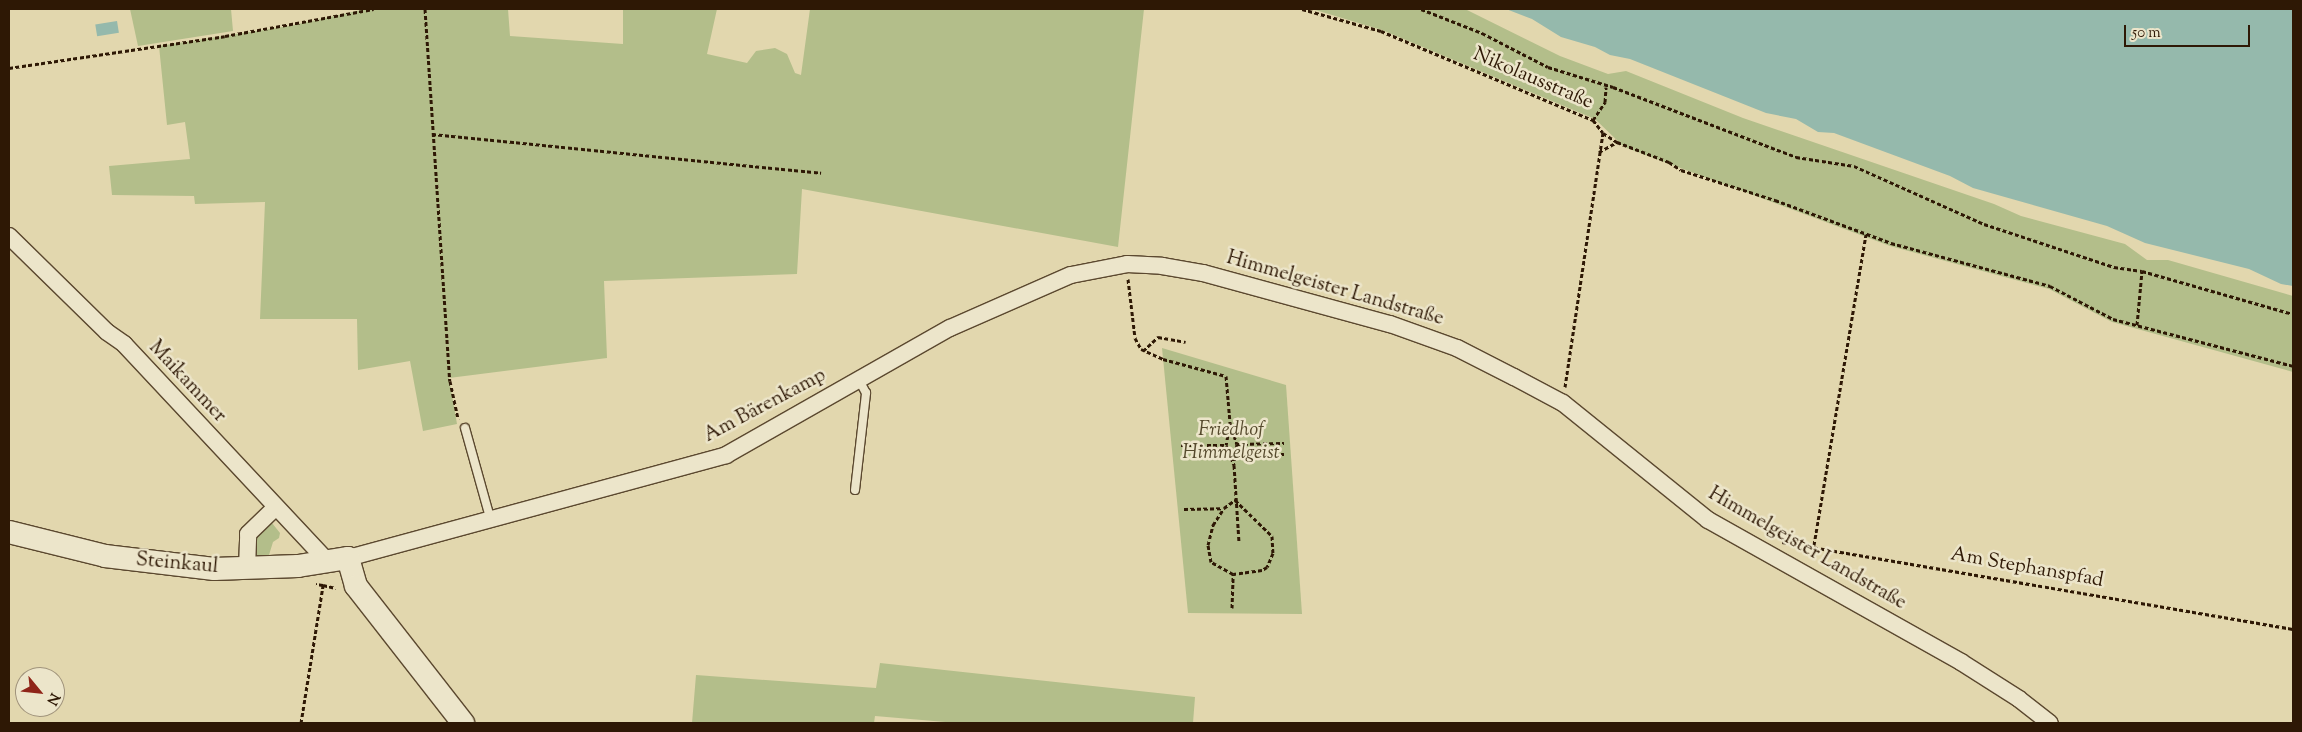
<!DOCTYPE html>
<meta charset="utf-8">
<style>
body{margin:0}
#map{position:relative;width:2302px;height:732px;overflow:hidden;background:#e2d7ae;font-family:"Sorts Mill Goudy",serif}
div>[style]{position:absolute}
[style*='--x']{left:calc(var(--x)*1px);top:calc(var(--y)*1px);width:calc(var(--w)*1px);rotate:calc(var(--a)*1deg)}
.green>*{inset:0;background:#b3be8a}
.water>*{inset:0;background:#95b9ac;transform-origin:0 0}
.path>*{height:3px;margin-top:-1.5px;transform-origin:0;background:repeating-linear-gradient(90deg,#2e1805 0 4px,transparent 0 6.5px)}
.roads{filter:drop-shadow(1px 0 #5b482f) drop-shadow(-1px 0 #5b482f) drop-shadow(0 1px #5b482f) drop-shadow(0 -1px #5b482f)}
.lane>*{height:8px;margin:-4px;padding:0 4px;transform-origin:4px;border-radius:4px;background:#ece5ca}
.street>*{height:16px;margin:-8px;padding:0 8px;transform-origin:8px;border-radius:8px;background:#ece5ca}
.secondary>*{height:22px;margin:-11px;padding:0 11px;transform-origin:11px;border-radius:11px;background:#ece5ca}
span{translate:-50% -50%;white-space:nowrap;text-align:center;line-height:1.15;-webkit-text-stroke:5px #ece5ca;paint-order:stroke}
.street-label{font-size:20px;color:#2e1805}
.park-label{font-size:20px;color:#564a2d;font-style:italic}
.frame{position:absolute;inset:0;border:10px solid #2e1805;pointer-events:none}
.north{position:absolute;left:15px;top:667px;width:50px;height:50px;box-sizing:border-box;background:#ece5ca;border:1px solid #a0937b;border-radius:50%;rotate:118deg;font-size:14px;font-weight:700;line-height:20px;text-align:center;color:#2e1805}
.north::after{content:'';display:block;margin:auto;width:18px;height:22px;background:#8f2418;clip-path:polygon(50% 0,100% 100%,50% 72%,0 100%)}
.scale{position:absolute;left:2124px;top:25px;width:126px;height:22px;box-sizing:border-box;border:2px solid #2e1805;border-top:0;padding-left:6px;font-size:15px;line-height:18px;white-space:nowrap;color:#2e1805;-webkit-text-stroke:4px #ece5ca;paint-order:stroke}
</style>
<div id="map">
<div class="green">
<div style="clip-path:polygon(130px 9px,231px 9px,233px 31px,138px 46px)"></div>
<div style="clip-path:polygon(366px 9px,508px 9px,510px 36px,623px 44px,623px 9px,717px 9px,707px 54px,747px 63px,756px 51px,775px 48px,787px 54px,795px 73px,801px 75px,810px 9px,1144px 9px,1118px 247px,802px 189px,797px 274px,604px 281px,607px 358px,449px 378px,457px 424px,423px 431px,410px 361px,358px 370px,357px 319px,260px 319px,265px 202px,195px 204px,194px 196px,112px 195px,109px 166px,190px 159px,185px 122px,167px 125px,159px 46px,289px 26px)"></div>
<div style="clip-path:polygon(1312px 9px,1465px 9px,1560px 56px,1608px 74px,1626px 71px,1743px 118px,1994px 204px,2021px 216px,2125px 244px,2147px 260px,2168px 260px,2293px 296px,2293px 372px,2112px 322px,2049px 289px,1890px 246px,1624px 147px,1595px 119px,1382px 30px)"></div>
<div style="clip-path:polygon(1162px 348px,1286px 385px,1302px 614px,1188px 613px)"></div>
<div style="clip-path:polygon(272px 523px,280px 533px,279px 538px,273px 542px,269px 555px,257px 557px,255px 535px,259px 528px)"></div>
<div style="clip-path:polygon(880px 663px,1195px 697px,1193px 723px,957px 723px,875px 716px,874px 723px,692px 723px,696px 675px,876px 688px)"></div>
</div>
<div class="water">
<div style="clip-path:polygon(1506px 9px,2293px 9px,2293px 286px,2281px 284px,2249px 269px,2145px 243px,2107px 226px,1973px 188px,1950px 176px,1834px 133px,1818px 132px,1796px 119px,1766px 113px,1630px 59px,1610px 55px,1595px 47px,1561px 37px,1532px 19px)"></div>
<div style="left:117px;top:21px;width:12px;height:22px;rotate:81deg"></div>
</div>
<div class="path">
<div style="--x:425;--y:9;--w:373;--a:86.2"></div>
<div style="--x:450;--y:381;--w:39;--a:78"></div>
<div style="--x:1302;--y:9;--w:82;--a:15.6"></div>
<div style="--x:1381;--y:31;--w:230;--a:22.8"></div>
<div style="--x:1593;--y:120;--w:16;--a:52"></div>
<div style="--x:1603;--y:133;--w:17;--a:33"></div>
<div style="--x:1617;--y:142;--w:56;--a:21"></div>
<div style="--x:1669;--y:162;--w:14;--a:34"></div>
<div style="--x:1681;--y:170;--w:99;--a:17.7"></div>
<div style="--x:1775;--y:200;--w:124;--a:20.3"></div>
<div style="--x:1891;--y:243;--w:165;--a:15.1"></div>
<div style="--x:2050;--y:286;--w:71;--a:27.6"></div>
<div style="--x:2113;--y:319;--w:186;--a:14.6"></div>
<div style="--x:1421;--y:9;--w:66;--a:21.5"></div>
<div style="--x:1482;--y:33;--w:74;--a:27.3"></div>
<div style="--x:1548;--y:67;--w:68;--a:17.1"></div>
<div style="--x:1613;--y:87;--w:196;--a:20.9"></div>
<div style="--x:1796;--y:157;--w:59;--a:8.8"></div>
<div style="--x:1854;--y:166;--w:142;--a:24"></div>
<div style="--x:1984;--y:224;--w:137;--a:18.3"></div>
<div style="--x:2114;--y:267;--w:28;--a:8"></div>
<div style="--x:2142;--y:271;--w:157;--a:15.9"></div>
<div style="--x:9;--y:68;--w:218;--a:-8.4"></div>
<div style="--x:225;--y:36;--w:151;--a:-10.3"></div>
<div style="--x:1593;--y:120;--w:22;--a:-56"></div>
<div style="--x:1605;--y:102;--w:15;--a:-86"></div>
<div style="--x:432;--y:134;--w:391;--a:5.7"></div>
<div style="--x:1599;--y:152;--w:21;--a:-29"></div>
<div style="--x:1128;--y:279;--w:59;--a:83.2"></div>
<div style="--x:1135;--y:338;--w:13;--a:61"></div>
<div style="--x:1141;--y:349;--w:24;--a:24"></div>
<div style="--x:1163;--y:359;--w:65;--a:15.1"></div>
<div style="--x:1226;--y:376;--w:47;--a:85.1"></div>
<div style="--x:1230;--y:423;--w:22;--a:100"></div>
<div style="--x:1226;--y:445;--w:22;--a:68"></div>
<div style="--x:1234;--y:465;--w:77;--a:86.3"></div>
<div style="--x:2137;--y:325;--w:54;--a:-84.7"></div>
<div style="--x:1143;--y:351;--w:21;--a:-43"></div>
<div style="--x:1158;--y:337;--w:28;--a:10"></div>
<div style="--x:1565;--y:387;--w:257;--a:-81.5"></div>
<div style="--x:1230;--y:423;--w:22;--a:72"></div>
<div style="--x:1237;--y:444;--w:20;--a:99"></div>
<div style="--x:1237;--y:444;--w:47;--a:-1.2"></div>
<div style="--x:1181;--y:445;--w:45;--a:0"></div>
<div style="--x:1236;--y:455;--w:48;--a:-1.2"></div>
<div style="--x:1235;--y:500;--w:52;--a:44.2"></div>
<div style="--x:1272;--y:536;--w:17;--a:87"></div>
<div style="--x:1273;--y:553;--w:15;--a:113"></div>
<div style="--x:1267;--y:567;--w:6;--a:149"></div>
<div style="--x:1262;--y:570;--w:29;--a:172"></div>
<div style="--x:1233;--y:574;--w:25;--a:-151"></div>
<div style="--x:1211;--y:562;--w:17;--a:-100"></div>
<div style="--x:1208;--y:545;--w:21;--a:-76"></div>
<div style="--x:1213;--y:525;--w:20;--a:-57"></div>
<div style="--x:1224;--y:508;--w:14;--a:-36"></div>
<div style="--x:1184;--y:509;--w:39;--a:-1"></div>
<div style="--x:1782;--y:542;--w:518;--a:9.66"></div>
<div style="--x:1814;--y:545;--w:315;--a:-80.5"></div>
<div style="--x:323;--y:585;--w:13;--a:13"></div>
<div style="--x:1232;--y:608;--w:34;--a:-88"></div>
<div style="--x:301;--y:723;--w:140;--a:-80.9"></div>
<div style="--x:323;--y:585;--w:7;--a:-172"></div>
</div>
<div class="roads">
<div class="lane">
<div style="--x:465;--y:428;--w:97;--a:74.4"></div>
<div style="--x:855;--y:490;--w:98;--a:-83.5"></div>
<div style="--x:866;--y:393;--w:15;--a:-118"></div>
</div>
<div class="street">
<div style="--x:9;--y:236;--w:137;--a:44.4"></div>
<div style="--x:107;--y:332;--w:21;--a:35"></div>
<div style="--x:124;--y:344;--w:299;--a:46.9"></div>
<div style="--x:348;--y:558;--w:392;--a:-15.2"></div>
<div style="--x:726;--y:455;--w:257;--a:-29.6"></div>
<div style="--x:950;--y:328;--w:132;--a:-23.7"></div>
<div style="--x:1071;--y:275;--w:57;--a:-11.1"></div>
<div style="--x:1127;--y:264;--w:35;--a:3"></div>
<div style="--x:1162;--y:266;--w:42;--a:9.7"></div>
<div style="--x:1203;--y:273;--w:194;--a:15.3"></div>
<div style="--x:1390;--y:324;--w:71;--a:19.7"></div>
<div style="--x:1457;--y:348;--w:64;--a:27"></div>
<div style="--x:1514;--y:377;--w:55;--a:28"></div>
<div style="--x:1563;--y:403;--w:186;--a:38.9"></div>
<div style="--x:1708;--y:520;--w:290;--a:29.3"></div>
<div style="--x:1961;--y:662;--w:69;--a:32.5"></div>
<div style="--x:2019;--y:699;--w:39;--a:38"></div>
<div style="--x:247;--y:569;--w:35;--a:-88"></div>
<div style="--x:248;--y:534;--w:37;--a:-44"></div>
</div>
<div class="secondary">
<div style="--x:9;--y:532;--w:99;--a:14"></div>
<div style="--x:105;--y:556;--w:110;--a:6.8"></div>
<div style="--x:214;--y:569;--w:84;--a:-2"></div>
<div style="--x:298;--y:566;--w:51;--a:-9.1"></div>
<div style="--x:348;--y:558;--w:29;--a:74"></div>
<div style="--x:356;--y:586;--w:174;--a:52"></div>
</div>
</div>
<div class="street-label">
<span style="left:1533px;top:79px;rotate:23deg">Nikolausstraße</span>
<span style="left:1335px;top:289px;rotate:16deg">Himmelgeister Landstraße</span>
<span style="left:187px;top:382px;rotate:47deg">Maikammer</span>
<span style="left:765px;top:406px;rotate:-28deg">Am Bärenkamp</span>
<span style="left:1807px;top:549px;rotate:30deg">Himmelgeister Landstraße</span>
<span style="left:177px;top:564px;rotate:5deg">Steinkaul</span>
<span style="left:2027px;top:568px;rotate:10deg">Am Stephanspfad</span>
</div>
<div class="park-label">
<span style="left:1231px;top:442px">Friedhof<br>Himmelgeist</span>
</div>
<div class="frame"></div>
<div class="north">N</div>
<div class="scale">50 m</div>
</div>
